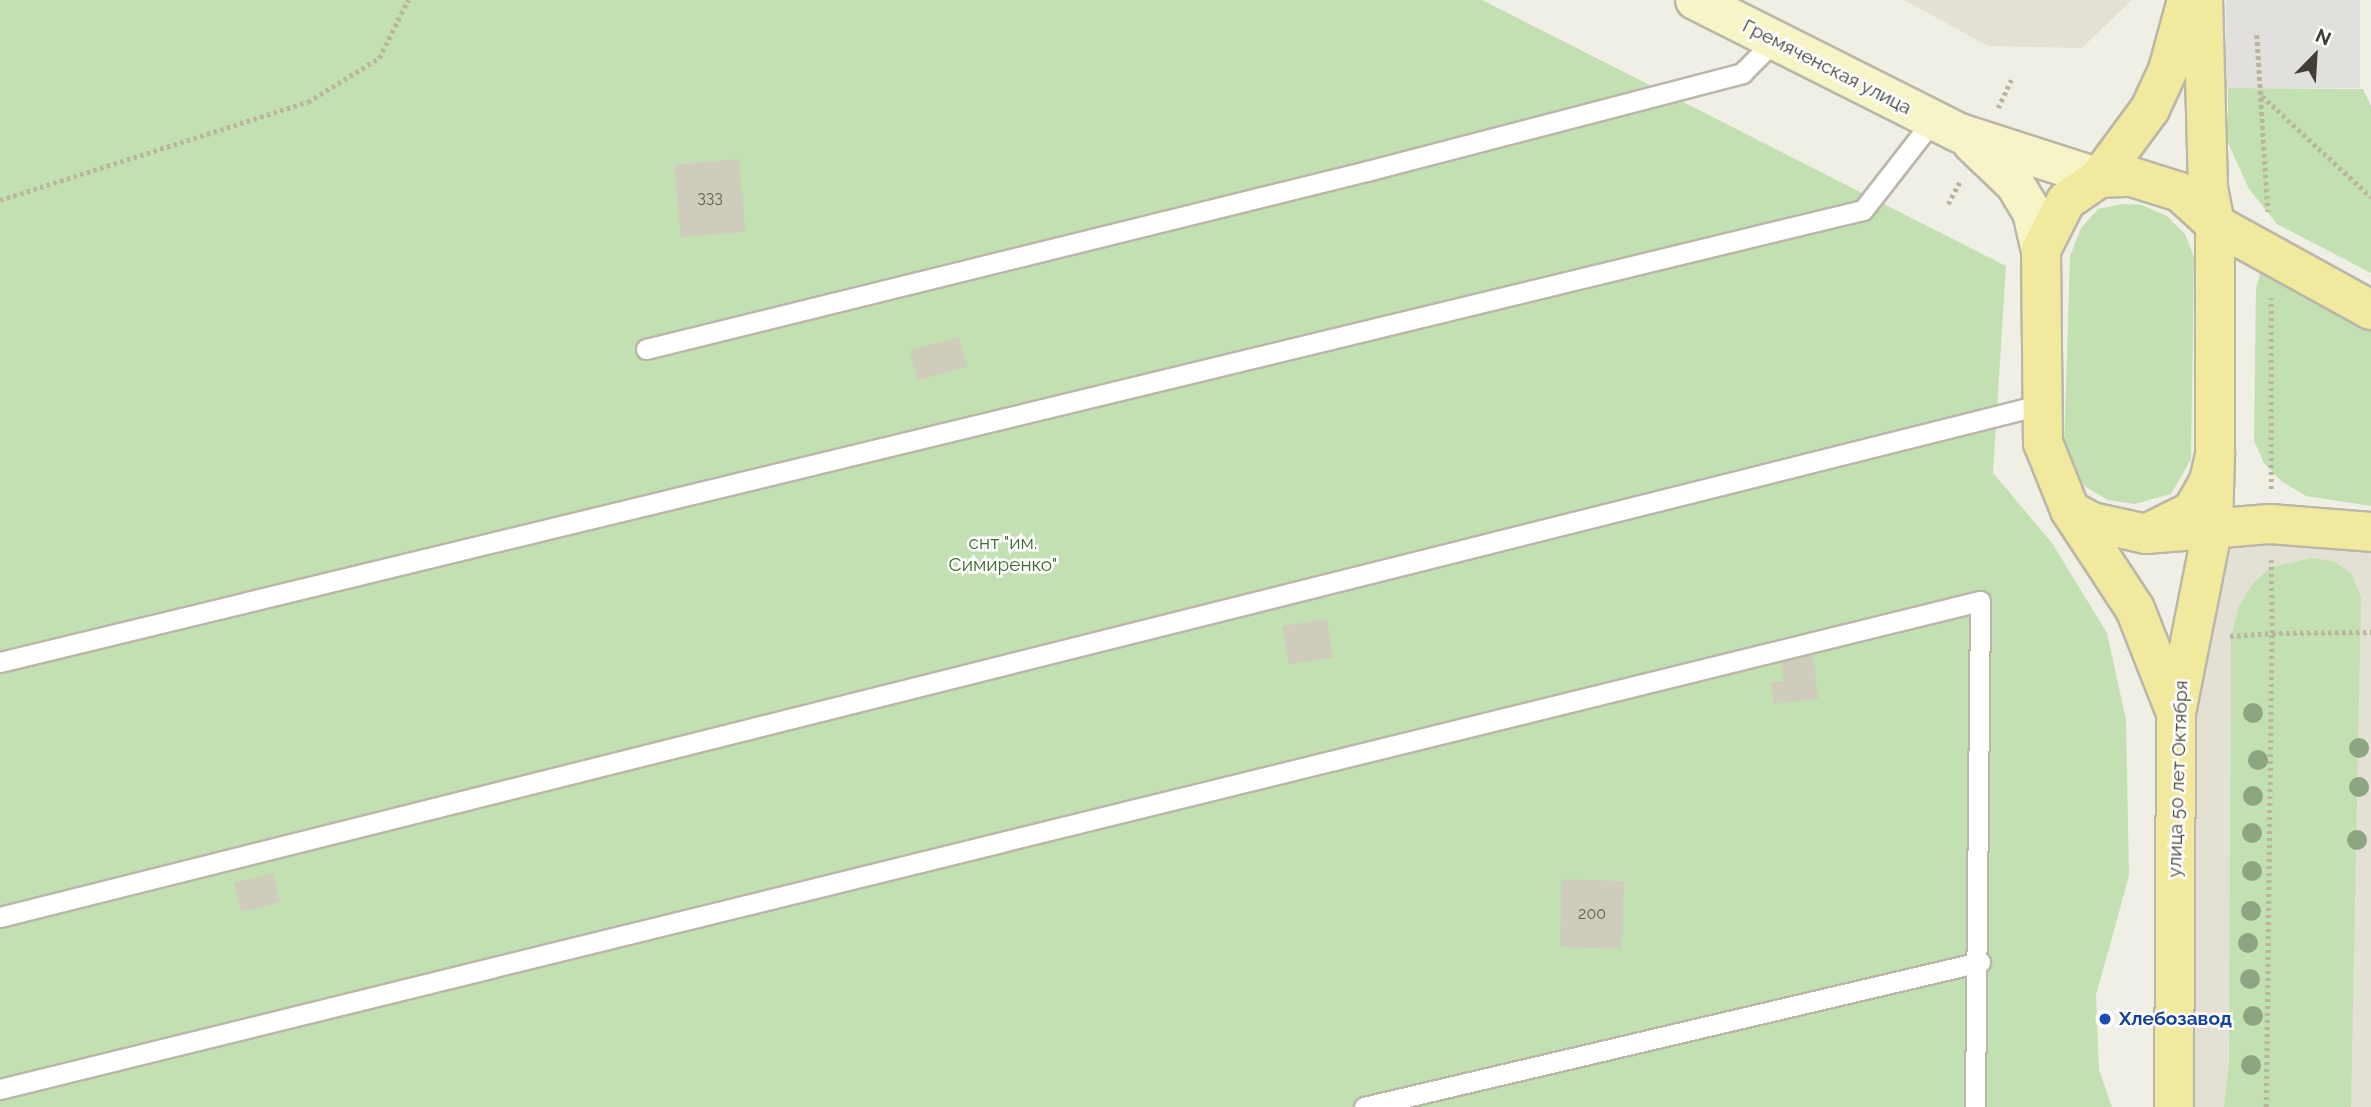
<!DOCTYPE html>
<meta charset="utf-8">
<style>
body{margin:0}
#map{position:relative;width:2371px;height:1107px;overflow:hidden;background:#f0efe5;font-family:Raleway,sans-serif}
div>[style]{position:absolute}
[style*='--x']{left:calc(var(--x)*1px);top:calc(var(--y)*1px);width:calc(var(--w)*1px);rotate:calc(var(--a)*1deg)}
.residential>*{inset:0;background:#e3e1d3}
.green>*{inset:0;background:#c3e0b2}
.parking>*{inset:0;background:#e1e0dc;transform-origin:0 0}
.building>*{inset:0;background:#d0ccbc;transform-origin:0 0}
.path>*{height:4.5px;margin-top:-2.25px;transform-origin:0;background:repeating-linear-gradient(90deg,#bab59c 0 3.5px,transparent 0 7px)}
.roads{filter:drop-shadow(2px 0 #bab7a9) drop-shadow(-2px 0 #bab7a9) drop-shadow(0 2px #bab7a9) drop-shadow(0 -2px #bab7a9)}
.lane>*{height:19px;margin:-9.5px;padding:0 9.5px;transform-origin:9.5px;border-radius:9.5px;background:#fff}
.secondary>*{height:38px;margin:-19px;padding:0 19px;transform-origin:19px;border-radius:19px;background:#f7f4c7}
.primary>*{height:38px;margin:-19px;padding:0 19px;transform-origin:19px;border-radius:19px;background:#f1e99d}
.trees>*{width:20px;height:20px;margin:-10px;border-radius:50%;background:#8da681}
.dots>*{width:19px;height:19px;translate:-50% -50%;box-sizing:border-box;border:4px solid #fff;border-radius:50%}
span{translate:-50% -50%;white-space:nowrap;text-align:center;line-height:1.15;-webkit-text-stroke:5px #fff;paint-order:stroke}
.number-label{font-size:16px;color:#656257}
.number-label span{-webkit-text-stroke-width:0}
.street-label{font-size:19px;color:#413f35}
.park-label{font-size:19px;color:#3c6b30}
.transit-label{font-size:19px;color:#164399;font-weight:700}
.left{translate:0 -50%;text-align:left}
.north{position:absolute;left:2280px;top:21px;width:70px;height:70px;-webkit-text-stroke:5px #fff;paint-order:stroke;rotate:24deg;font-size:19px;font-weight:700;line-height:28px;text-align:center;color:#413f35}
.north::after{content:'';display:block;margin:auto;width:24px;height:32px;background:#413f35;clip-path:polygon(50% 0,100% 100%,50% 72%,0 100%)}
</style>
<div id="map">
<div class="residential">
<div style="clip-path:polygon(1904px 0,2132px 0,2082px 48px,1988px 46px)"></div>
<div style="clip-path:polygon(2213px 526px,2371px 537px,2371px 1107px,2174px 1107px,2176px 713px)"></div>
</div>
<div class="green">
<div style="clip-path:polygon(0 0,1482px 0,2006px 266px,1993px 473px,2052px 543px,2107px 633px,2126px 720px,2129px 876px,2096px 995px,2099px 1070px,2112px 1107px,0 1107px)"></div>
<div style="clip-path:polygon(2228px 88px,2363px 89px,2371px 106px,2371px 273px,2277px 224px,2249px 189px,2228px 143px)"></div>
<div style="clip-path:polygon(2123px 204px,2142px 205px,2167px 216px,2185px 234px,2194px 257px,2191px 459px,2171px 494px,2135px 504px,2108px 500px,2086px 487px,2071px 472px,2064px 448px,2070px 256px,2081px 228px,2098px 209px)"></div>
<div style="clip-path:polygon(2272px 272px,2371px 324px,2371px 506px,2306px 496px,2281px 481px,2264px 463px,2254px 441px,2256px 288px,2260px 274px)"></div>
<div style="clip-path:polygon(2313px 558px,2333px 561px,2351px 573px,2361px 597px,2351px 1107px,2224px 1107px,2229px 1062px,2231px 636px,2239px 606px,2253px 583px,2271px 567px)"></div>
</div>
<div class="parking">
<div style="left:2226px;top:0;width:134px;height:88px"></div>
</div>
<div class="building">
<div style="left:739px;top:159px;width:73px;height:65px;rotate:85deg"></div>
<div style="left:959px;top:337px;width:31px;height:51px;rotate:75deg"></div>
<div style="left:1327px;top:619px;width:39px;height:45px;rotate:81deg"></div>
<div style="clip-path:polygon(1813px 654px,1818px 699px,1773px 704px,1771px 682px,1784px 681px,1781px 657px)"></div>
<div style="left:273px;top:873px;width:30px;height:40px;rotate:76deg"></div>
<div style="left:1562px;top:879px;width:62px;height:68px;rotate:2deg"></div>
</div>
<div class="path">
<div style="--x:2257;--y:35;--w:177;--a:86.4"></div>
<div style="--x:2262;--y:96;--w:149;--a:42.8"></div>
<div style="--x:1998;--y:108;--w:31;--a:-65"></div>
<div style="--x:0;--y:200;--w:323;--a:-17.7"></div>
<div style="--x:308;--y:102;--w:84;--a:-31.8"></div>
<div style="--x:379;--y:58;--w:65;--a:-63.4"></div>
<div style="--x:1948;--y:204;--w:26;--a:-62"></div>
<div style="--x:2271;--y:489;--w:191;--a:-90"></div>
<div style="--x:2230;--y:636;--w:42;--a:-4.1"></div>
<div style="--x:2272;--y:633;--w:73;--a:-90.8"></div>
<div style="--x:2266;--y:1107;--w:474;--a:-89.3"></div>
<div style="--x:2272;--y:633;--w:99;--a:-0.6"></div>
</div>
<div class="roads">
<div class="lane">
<div style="--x:646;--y:349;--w:743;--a:-13.87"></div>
<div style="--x:1367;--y:171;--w:388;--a:-14.6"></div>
<div style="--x:1742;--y:73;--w:45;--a:-45"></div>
<div style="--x:0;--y:662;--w:1917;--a:-13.64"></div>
<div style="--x:1863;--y:210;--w:114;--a:-52.1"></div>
<div style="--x:0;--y:917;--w:2103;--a:-14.09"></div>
<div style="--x:0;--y:1089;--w:2039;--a:-13.85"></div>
<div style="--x:1980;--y:601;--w:506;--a:90.57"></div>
<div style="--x:1364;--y:1107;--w:633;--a:-13.25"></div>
</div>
<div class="secondary">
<div style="--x:1695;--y:0;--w:297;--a:26.7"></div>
<div style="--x:1960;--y:133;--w:146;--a:17.9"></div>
<div style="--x:1972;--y:143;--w:59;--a:43.6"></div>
<div style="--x:2015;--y:184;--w:33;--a:59"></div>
<div style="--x:2032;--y:212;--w:39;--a:77"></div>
</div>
<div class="primary">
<div style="--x:2099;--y:178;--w:33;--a:-2"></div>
<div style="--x:2132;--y:177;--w:50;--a:17.4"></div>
<div style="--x:2180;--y:192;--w:47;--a:42.4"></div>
<div style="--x:2215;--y:224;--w:178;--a:28.9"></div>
<div style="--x:2070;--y:510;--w:25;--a:29"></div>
<div style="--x:2092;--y:522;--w:55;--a:12.5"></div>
<div style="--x:2146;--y:534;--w:124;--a:-4.6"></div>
<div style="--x:2270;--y:524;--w:101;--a:4.5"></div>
<div style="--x:2146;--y:534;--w:51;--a:-26.6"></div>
<div style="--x:2192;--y:511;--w:34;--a:-60"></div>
<div style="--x:2209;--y:481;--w:28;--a:-77"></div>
<div style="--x:2215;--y:454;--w:230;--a:-90"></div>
<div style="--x:2215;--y:224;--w:36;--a:-101"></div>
<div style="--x:2208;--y:189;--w:189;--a:-91.5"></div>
<div style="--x:2176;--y:713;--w:112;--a:-111.5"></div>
<div style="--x:2135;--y:609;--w:118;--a:-123.3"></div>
<div style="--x:2070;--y:510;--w:72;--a:-111.9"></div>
<div style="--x:2043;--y:443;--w:193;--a:-90.6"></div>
<div style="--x:2041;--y:250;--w:55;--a:-63"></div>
<div style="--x:2066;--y:201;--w:40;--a:-34.9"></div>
<div style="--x:2099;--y:178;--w:86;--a:-53.5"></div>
<div style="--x:2150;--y:109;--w:43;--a:-65.2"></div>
<div style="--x:2168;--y:70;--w:73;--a:-74.8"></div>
<div style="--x:2174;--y:1107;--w:394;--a:-89.7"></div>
<div style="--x:2176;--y:713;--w:191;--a:-78.8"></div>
<div style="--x:2213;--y:526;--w:72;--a:-88.4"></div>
</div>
</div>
<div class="trees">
<div style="left:2253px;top:713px"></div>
<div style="left:2359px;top:748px"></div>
<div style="left:2258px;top:760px"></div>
<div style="left:2359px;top:787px"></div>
<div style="left:2253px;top:796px"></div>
<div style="left:2252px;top:833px"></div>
<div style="left:2357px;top:840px"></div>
<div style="left:2252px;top:871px"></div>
<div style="left:2251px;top:911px"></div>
<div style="left:2248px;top:943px"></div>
<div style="left:2250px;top:979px"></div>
<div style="left:2253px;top:1016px"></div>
<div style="left:2251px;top:1065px"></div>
</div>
<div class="dots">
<div style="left:2105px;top:1019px;background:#1a4fb4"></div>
</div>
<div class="number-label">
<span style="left:710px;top:198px">333</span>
<span style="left:1592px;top:914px">200</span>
</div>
<div class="street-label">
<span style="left:1827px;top:67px;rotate:27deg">Гремяченская улица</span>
<span style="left:2178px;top:779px;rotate:-88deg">улица 50 лет Октября</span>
</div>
<div class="park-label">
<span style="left:1003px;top:554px">снт "им.<br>Симиренко"</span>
</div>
<div class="transit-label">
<span class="left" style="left:2119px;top:1019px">Хлебозавод</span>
</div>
<div class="north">N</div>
</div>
